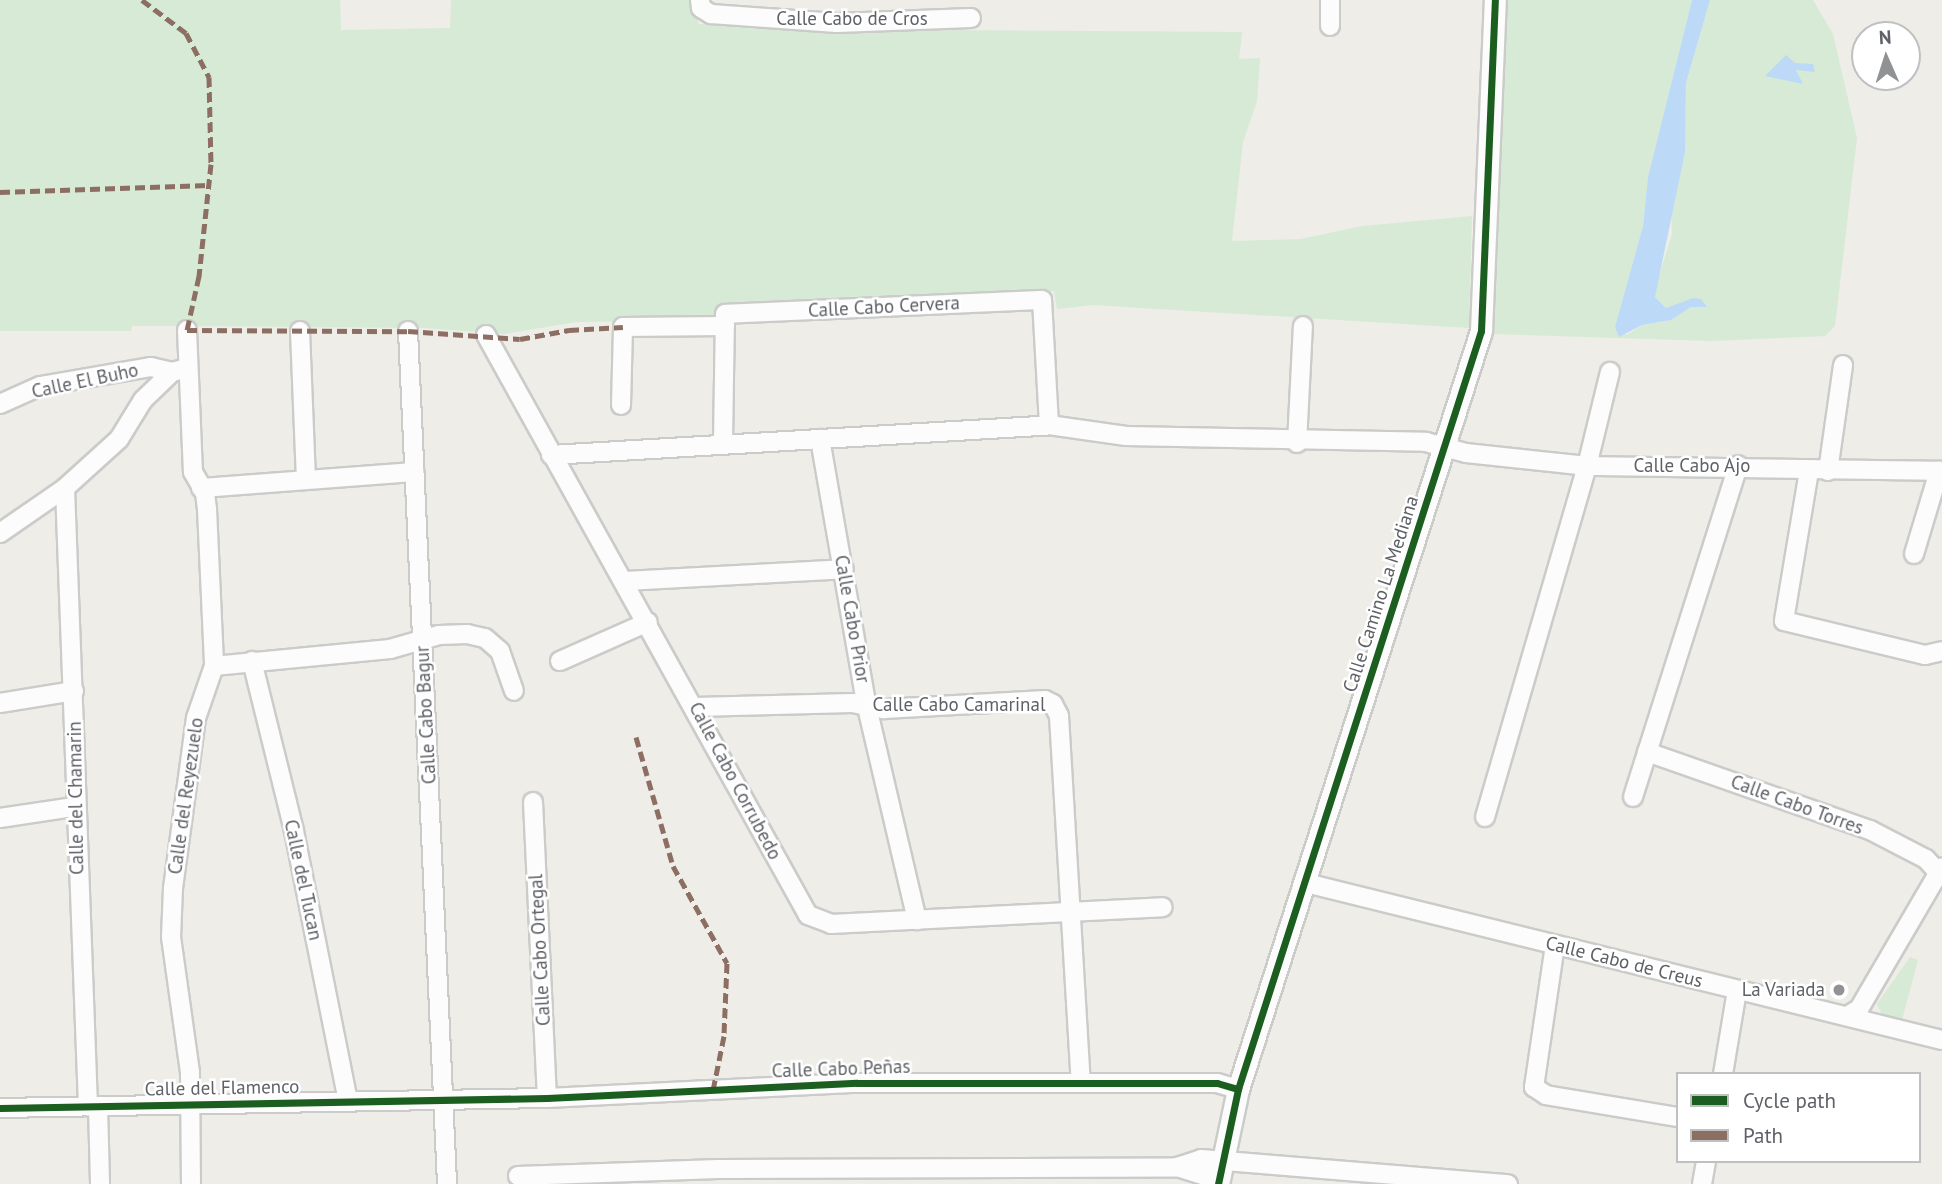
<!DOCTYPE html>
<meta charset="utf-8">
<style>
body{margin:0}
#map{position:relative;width:1942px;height:1184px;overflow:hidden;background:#eeede8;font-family:"PT Sans",sans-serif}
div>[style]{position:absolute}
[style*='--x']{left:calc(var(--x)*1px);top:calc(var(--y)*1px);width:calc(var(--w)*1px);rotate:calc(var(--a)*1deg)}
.green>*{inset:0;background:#d6ead5}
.water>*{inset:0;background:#bcdaf8}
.roads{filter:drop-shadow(2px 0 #cbcbca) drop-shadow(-2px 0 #cbcbca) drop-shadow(0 2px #cbcbca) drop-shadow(0 -2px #cbcbca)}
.minor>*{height:18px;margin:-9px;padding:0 9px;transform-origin:9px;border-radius:9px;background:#fcfcfc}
.tertiary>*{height:21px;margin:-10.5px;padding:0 10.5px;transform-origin:10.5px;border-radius:10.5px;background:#fcfcfc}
.quiet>*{height:5px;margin-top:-2.5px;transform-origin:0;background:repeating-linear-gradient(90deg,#8d6e63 0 10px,transparent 0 15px)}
.cycleway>*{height:7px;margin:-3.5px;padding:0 3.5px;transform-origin:3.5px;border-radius:3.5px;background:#1b5e20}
.dots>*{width:19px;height:19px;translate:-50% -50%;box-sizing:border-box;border:4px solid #fff;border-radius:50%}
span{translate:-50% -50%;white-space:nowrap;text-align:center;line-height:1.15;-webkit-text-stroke:5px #fff;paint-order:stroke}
.street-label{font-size:19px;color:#5e6167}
.poi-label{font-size:19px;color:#5e6167}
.right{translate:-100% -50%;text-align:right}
.legend{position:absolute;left:1676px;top:1072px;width:245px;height:91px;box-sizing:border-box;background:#fff;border:2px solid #bfc0c2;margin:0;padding:9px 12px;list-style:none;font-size:21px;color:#5e6167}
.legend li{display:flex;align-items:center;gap:14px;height:35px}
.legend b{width:35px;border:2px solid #bfc0c2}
.north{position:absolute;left:1851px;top:21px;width:70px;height:70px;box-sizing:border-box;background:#fff;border:2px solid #bfc0c2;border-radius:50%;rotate:357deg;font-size:19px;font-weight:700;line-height:28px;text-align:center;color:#5e6167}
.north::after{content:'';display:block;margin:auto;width:24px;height:32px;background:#909294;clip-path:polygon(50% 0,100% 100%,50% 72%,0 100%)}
</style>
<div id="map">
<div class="green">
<div style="clip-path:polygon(0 0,340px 0,341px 30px,450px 28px,451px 0,693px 0,699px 24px,758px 29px,1242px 32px,1239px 59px,1260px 58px,1257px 101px,1243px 142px,1232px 241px,1301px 239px,1362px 226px,1472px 216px,1469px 328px,1093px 305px,1057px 309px,1054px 291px,717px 309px,716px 320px,577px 322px,504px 334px,424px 328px,188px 326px,132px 326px,131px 331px,0 331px)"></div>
<div style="clip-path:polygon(1504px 0,1692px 0,1648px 177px,1643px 226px,1615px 327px,1627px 335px,1642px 325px,1671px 320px,1691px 307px,1707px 307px,1678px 305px,1666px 308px,1655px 297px,1655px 289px,1672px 234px,1671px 207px,1685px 152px,1686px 83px,1710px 0,1813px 0,1833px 34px,1857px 138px,1835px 326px,1825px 336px,1712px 341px,1492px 334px)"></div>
<div style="clip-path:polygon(1910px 957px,1918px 960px,1902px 1020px,1882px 1015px,1877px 1004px)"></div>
</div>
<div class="water">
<div style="clip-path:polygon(1692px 0,1710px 0,1686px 83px,1685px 152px,1655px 297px,1666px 308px,1693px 298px,1701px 299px,1707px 307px,1691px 307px,1671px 320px,1642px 325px,1619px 337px,1615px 327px,1643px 226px,1648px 177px)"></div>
<div style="clip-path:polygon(1786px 55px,1795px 63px,1813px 64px,1815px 72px,1796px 70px,1803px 84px,1765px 76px)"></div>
</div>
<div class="roads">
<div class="minor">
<div style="--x:700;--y:0;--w:8;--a:83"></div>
<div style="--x:701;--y:8;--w:12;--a:31"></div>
<div style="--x:711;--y:14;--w:126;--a:4.1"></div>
<div style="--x:837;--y:23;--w:134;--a:-2.1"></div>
<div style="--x:1330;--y:26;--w:26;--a:-90"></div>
<div style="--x:187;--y:330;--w:142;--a:87.6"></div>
<div style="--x:193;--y:472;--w:24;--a:60"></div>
<div style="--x:205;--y:493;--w:16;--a:83"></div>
<div style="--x:207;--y:509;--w:157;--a:87.4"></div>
<div style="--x:214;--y:666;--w:55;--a:109.1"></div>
<div style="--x:196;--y:718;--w:172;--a:97.7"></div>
<div style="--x:173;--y:888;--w:49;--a:92.3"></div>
<div style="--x:171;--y:937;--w:137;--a:82"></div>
<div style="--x:190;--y:1073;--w:111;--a:89.5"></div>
<div style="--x:300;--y:331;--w:149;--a:87.7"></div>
<div style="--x:408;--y:331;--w:854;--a:87.38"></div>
<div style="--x:486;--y:335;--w:663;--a:60.96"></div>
<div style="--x:808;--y:915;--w:25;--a:21"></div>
<div style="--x:831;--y:924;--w:332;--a:-2.9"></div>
<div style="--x:0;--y:404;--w:44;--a:-24.2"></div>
<div style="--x:40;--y:386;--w:113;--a:-9.7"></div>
<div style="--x:151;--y:367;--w:22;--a:13"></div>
<div style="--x:621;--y:405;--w:78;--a:-88.5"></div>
<div style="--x:623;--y:327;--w:102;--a:-0.6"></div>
<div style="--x:1049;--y:425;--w:78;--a:8.1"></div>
<div style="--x:1126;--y:436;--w:300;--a:1.1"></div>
<div style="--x:1426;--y:442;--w:41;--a:15.4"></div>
<div style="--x:1466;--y:453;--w:122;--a:6.1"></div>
<div style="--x:1587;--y:466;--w:355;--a:0.8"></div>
<div style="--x:820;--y:439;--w:272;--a:80.1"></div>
<div style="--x:867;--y:707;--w:219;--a:76.8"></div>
<div style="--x:1297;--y:443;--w:117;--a:-87.1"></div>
<div style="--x:551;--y:455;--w:499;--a:-3.4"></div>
<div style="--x:1049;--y:425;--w:125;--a:-93.2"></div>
<div style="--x:1042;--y:300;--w:317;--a:177.5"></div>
<div style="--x:725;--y:314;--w:130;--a:90.9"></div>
<div style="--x:1809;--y:471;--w:152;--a:99.5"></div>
<div style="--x:1784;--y:621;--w:145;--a:13.6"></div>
<div style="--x:1925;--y:655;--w:17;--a:-13"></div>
<div style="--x:1828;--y:471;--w:107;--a:-81.9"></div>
<div style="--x:65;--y:488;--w:619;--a:87.87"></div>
<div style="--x:201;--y:488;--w:214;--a:-4.3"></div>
<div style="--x:0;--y:533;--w:79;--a:-34.7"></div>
<div style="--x:65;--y:488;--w:73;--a:-42.2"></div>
<div style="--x:119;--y:439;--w:46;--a:-58.4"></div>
<div style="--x:143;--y:400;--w:40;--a:-44"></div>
<div style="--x:172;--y:372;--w:16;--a:-15"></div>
<div style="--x:1914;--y:554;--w:87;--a:-73.2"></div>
<div style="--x:625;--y:581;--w:219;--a:-3.1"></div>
<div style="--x:252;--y:661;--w:175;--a:76.1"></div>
<div style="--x:294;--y:831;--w:275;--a:78.7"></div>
<div style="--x:560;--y:661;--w:96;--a:-23.9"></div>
<div style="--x:214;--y:666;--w:177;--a:-5.5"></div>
<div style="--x:390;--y:649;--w:51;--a:-15.9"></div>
<div style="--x:439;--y:635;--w:28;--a:-2"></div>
<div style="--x:467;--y:634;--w:18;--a:13"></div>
<div style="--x:485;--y:638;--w:20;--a:41"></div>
<div style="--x:500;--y:651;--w:42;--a:70.7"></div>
<div style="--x:0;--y:703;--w:75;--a:-9.2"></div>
<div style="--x:695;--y:707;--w:157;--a:-1.5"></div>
<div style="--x:852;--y:703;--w:33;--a:11"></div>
<div style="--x:884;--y:709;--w:161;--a:-3.2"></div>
<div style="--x:1045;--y:700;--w:9;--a:27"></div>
<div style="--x:1053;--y:704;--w:13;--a:63"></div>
<div style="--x:1059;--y:716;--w:366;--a:86.6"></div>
<div style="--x:1647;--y:752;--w:236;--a:19.3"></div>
<div style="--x:1870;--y:830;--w:63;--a:27.4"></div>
<div style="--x:1926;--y:859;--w:24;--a:48"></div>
<div style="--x:1633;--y:797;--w:348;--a:-72.4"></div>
<div style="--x:533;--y:802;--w:296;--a:87.3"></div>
<div style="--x:1485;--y:817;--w:366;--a:-73.8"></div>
<div style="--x:1587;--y:466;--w:97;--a:-76.3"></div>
<div style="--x:0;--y:818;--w:75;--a:-8.5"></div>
<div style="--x:1306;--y:883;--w:655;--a:13.87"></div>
<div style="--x:1555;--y:945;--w:144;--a:98.4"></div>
<div style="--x:1534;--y:1087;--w:14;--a:34"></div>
<div style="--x:1546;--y:1095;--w:134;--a:9.5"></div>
<div style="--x:1849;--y:1015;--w:12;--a:-31"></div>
<div style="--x:1859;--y:1009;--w:164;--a:-59.7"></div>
<div style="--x:1723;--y:1074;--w:85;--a:-80.5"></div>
<div style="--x:98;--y:1106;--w:78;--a:88.5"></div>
<div style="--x:0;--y:1108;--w:547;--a:-1.05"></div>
<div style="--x:547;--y:1098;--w:310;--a:-2.8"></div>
<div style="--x:857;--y:1083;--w:360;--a:0"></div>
<div style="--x:1217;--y:1083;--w:22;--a:16"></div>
<div style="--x:1177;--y:1167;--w:43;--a:17.6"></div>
<div style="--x:518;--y:1176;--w:200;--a:-2"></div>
<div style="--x:718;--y:1169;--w:459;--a:-0.2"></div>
<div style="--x:1177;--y:1167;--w:25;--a:-18"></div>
<div style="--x:1201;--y:1159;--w:308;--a:4.7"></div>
<div style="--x:1702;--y:1184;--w:23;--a:-80"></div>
</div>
<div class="tertiary">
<div style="--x:1218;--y:1184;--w:97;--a:-78.1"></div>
<div style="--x:1238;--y:1089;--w:796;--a:-72.23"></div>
<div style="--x:1481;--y:331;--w:331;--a:-87.6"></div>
</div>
</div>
<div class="quiet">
<div style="--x:142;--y:0;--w:55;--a:36.9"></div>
<div style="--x:186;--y:33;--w:50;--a:62.4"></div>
<div style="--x:209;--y:77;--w:87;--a:88.7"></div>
<div style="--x:211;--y:164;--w:113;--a:96.1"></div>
<div style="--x:199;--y:276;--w:55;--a:102.5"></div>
<div style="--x:187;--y:330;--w:221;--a:0.3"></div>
<div style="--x:408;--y:331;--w:112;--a:4.1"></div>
<div style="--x:520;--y:339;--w:50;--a:-10.4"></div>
<div style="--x:569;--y:330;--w:54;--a:-3.2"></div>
<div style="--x:0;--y:192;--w:209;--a:-1.9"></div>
<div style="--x:636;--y:737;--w:134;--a:74"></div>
<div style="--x:673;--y:866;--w:111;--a:60.9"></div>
<div style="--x:727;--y:963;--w:73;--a:92.4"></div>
<div style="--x:724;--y:1036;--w:55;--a:101.5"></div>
</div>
<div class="cycleway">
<div style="--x:0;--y:1108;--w:547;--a:-1.05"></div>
<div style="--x:547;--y:1098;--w:310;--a:-2.8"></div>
<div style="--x:857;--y:1083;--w:360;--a:0"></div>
<div style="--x:1217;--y:1083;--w:22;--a:16"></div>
<div style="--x:1218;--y:1184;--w:97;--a:-78.1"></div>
<div style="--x:1238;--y:1089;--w:796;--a:-72.23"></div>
<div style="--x:1481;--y:331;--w:331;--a:-87.6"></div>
</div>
<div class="dots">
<div style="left:1839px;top:990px;background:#909294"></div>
</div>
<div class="street-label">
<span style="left:852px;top:19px">Calle Cabo de Cros</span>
<span style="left:884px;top:307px;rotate:-3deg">Calle Cabo Cervera</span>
<span style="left:85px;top:381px;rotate:-12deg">Calle El Buho</span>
<span style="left:1692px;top:466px">Calle Cabo Ajo</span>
<span style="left:1381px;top:594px;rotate:-72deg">Calle Camino La Mediana</span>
<span style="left:852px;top:619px;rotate:80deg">Calle Cabo Prior</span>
<span style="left:959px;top:705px">Calle Cabo Camarinal</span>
<span style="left:426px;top:715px;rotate:-93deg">Calle Cabo Bagur</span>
<span style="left:735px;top:781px;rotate:62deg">Calle Cabo Corrubedo</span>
<span style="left:186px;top:796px;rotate:-82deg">Calle del Reyezuelo</span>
<span style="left:76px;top:798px;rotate:-91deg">Calle del Chamarin</span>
<span style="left:1797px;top:805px;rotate:20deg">Calle Cabo Torres</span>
<span style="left:303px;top:880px;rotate:78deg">Calle del Tucan</span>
<span style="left:540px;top:950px;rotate:-93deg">Calle Cabo Ortegal</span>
<span style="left:1624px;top:962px;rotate:14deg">Calle Cabo de Creus</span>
<span style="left:841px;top:1069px;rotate:-2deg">Calle Cabo Peñas</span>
<span style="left:222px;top:1088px;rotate:-1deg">Calle del Flamenco</span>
</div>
<div class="poi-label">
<span class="right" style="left:1825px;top:990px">La Variada</span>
</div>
<ul class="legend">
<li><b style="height:9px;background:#1b5e20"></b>Cycle path</li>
<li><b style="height:9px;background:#8d6e63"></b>Path</li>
</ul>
<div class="north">N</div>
</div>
